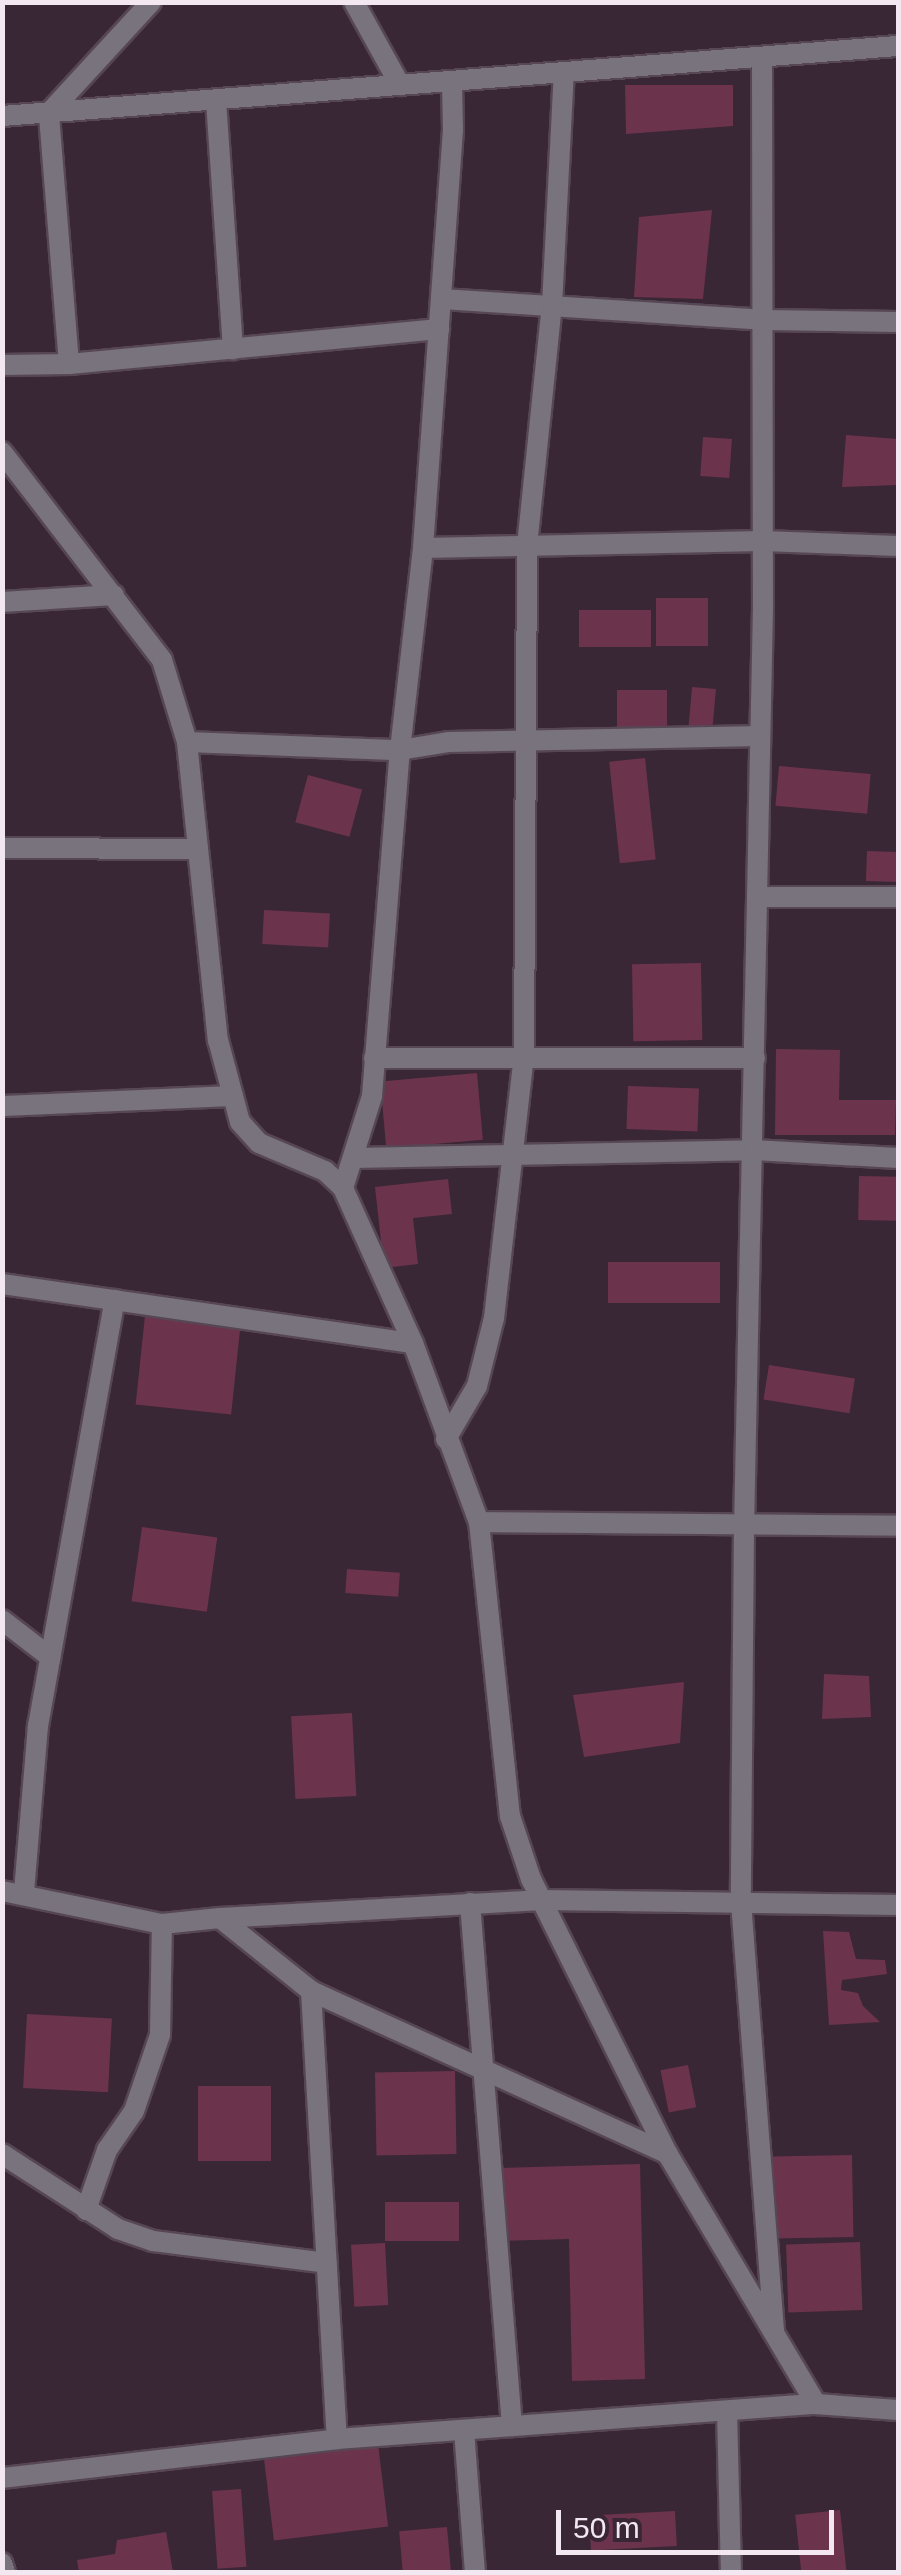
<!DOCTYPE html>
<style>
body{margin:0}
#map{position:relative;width:901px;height:2575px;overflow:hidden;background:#392736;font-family:Helvetica,sans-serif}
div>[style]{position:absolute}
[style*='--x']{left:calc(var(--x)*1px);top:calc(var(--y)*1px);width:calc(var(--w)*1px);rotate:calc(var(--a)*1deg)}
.building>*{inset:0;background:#6c334c;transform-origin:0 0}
.roads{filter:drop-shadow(2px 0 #574654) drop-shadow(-2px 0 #574654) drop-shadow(0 2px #574654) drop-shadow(0 -2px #574654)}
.minor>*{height:20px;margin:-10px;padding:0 10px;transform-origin:10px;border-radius:10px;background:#78737d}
span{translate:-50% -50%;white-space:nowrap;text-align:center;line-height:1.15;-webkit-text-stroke:8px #392736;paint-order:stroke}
.frame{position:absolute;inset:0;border:5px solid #f3e8f1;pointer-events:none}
.scale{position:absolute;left:556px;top:2510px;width:278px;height:45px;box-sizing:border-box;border:5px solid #f3e8f1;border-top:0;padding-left:12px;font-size:30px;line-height:35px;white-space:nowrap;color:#f3e8f1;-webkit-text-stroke:8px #392736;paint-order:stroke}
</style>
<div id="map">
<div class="building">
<div style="clip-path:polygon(625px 85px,733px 85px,733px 126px,626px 134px)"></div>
<div style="clip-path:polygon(712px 210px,703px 299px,634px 297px,639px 217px)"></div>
<div style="clip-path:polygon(846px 435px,898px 439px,898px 485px,842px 487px)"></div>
<div style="left:703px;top:437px;width:29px;height:39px;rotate:4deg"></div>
<div style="left:656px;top:598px;width:52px;height:48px"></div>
<div style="left:579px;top:610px;width:72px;height:37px"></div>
<div style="left:692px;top:687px;width:24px;height:43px;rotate:5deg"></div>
<div style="left:617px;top:690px;width:50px;height:43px"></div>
<div style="left:645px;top:758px;width:102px;height:36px;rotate:84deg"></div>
<div style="left:779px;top:766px;width:92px;height:40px;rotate:5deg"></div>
<div style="left:308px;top:775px;width:56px;height:49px;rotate:15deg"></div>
<div style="left:867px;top:851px;width:31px;height:30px;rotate:2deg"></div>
<div style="left:264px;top:910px;width:66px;height:34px;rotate:3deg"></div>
<div style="left:701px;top:963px;width:77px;height:69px;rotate:89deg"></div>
<div style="clip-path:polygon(776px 1049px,840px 1050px,839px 1100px,896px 1100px,895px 1135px,775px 1135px)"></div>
<div style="left:477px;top:1073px;width:67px;height:97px;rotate:85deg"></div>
<div style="left:628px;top:1086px;width:71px;height:43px;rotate:2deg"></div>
<div style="left:859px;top:1176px;width:39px;height:44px;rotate:1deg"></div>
<div style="clip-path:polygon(448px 1179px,452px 1214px,413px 1218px,418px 1264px,384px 1268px,375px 1187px)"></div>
<div style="left:608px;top:1262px;width:112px;height:41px"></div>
<div style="left:146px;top:1306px;width:96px;height:99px;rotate:6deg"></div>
<div style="left:769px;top:1365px;width:87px;height:35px;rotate:9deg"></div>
<div style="left:142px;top:1527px;width:76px;height:75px;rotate:8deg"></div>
<div style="left:347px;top:1569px;width:53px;height:24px;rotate:4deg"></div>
<div style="clip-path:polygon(824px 1674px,869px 1676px,871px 1717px,822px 1719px)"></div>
<div style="clip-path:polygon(684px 1682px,680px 1743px,584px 1757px,573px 1695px)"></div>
<div style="left:352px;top:1713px;width:83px;height:61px;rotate:87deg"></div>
<div style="clip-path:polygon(823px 1931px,849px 1932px,856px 1959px,885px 1960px,887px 1974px,842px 1980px,841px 1990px,858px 1993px,863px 2006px,880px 2022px,829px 2025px)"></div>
<div style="left:27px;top:2014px;width:85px;height:74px;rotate:3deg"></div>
<div style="left:688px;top:2065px;width:43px;height:28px;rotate:79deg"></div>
<div style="left:455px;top:2071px;width:83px;height:80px;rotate:89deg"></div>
<div style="left:271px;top:2086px;width:75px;height:73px;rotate:90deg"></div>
<div style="left:852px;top:2155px;width:82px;height:80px;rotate:89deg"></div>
<div style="clip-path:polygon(640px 2164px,645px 2379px,572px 2381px,569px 2239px,501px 2241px,500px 2168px)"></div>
<div style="left:459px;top:2202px;width:39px;height:74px;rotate:90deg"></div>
<div style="left:860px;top:2242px;width:68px;height:74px;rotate:88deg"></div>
<div style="left:385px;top:2243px;width:62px;height:34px;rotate:87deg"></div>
<div style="left:378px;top:2444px;width:83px;height:115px;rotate:83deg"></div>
<div style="left:241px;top:2489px;width:78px;height:29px;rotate:86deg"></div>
<div style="left:840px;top:2510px;width:62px;height:45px;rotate:84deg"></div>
<div style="left:675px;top:2511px;width:35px;height:86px;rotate:87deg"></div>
<div style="left:447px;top:2527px;width:45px;height:48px;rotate:85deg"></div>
<div style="clip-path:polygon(166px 2532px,173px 2572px,79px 2572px,77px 2560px,115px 2554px,117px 2540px)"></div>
</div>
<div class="roads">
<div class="minor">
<div style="--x:354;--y:2;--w:95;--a:61"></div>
<div style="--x:762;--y:58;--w:549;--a:89.9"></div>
<div style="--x:763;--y:607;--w:920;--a:91.18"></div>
<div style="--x:744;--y:1527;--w:375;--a:90.5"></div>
<div style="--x:741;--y:1902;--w:432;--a:85.6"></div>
<div style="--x:216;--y:100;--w:250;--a:86.1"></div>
<div style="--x:2;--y:116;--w:899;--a:-4.47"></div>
<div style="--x:442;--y:299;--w:325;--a:3.7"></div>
<div style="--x:766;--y:320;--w:132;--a:0.9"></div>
<div style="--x:69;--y:364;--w:252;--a:-94.6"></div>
<div style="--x:49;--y:113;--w:151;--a:-47.4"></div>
<div style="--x:2;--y:365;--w:67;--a:-0.9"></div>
<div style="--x:69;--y:364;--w:372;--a:-5.4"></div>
<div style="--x:2;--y:452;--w:262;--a:52.4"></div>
<div style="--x:162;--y:660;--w:86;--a:73"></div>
<div style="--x:187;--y:742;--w:300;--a:84.1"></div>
<div style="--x:218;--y:1040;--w:85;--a:75"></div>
<div style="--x:240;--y:1122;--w:28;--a:48"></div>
<div style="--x:259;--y:1143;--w:72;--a:23"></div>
<div style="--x:325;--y:1171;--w:25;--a:43"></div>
<div style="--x:343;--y:1188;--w:170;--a:65.7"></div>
<div style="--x:413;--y:1343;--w:191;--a:69.8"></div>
<div style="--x:479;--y:1522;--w:296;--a:84"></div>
<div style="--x:510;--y:1816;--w:66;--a:71.6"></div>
<div style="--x:531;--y:1879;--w:306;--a:63.6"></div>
<div style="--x:667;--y:2153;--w:292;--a:59.3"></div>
<div style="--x:423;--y:548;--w:340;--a:-1.2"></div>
<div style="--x:763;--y:541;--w:135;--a:2.1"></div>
<div style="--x:2;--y:602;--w:112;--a:-3.6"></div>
<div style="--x:187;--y:742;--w:213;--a:2.2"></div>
<div style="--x:400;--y:750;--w:50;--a:-9.3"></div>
<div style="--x:449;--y:742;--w:311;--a:-1.1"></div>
<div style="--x:2;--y:848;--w:196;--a:0.3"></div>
<div style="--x:757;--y:897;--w:141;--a:0"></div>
<div style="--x:374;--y:1058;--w:381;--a:0"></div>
<div style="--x:2;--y:1106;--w:231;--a:-2.5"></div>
<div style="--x:354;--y:1158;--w:400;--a:-1.1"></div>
<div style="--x:754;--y:1150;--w:144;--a:3.2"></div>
<div style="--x:343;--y:1188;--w:96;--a:-72.5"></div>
<div style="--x:372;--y:1096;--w:347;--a:-85.4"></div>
<div style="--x:400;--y:750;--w:203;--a:-83.5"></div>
<div style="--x:423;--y:548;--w:419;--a:-85.9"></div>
<div style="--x:453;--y:130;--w:49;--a:-91.2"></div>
<div style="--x:2;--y:1284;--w:415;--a:8.2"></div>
<div style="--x:446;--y:1439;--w:61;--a:-59.7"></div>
<div style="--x:477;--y:1386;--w:70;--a:-76"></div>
<div style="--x:494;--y:1318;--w:265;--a:-83.5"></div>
<div style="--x:524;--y:1055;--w:509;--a:-89.66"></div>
<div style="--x:527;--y:546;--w:241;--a:-84.1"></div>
<div style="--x:552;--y:306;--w:234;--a:-87.1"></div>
<div style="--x:479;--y:1522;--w:419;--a:0.5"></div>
<div style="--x:2;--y:1620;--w:61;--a:37.6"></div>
<div style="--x:2;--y:1891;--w:163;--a:11.7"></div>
<div style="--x:162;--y:1924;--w:58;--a:-5.9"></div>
<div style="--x:220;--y:1918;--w:117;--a:38.7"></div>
<div style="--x:311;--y:1991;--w:391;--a:24.5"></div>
<div style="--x:24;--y:1892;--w:167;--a:-85.2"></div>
<div style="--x:38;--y:1726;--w:433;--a:-79.8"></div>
<div style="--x:470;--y:1903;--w:525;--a:85.41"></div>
<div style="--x:220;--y:1918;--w:323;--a:-3.2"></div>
<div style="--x:542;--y:1900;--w:356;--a:0.8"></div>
<div style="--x:311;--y:1991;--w:449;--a:86.7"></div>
<div style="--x:2;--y:2154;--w:138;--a:32.9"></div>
<div style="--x:118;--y:2229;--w:37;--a:19"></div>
<div style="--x:153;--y:2241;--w:175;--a:7.2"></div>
<div style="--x:86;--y:2210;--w:64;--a:-70.7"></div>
<div style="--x:107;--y:2150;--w:47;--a:-55.3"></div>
<div style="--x:134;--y:2111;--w:80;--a:-71.1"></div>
<div style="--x:160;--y:2035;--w:111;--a:-89"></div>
<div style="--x:727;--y:2411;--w:161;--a:88.6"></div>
<div style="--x:464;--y:2430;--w:142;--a:85.6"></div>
<div style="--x:2;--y:2478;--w:337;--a:-6.6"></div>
<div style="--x:337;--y:2439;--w:480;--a:-4.2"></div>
<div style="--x:816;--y:2404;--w:82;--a:4.2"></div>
<div style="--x:2;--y:2563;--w:9;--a:72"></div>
</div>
</div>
<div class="frame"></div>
<div class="scale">50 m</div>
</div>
